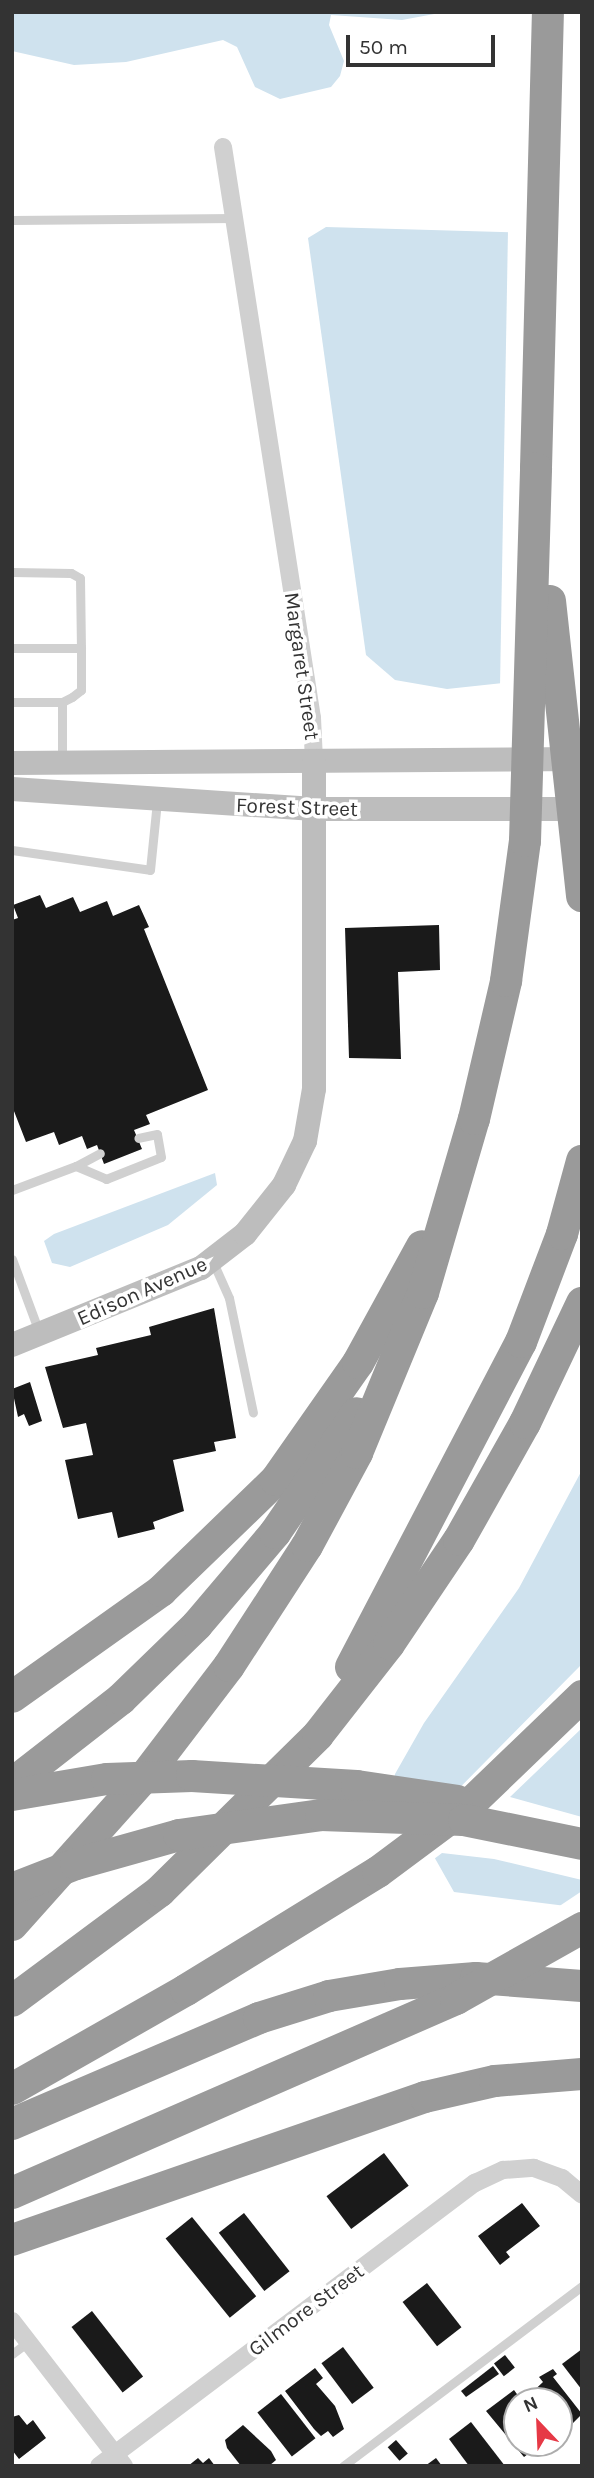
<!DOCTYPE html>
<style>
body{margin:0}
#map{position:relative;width:594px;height:2478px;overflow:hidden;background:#fff;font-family:Karla,sans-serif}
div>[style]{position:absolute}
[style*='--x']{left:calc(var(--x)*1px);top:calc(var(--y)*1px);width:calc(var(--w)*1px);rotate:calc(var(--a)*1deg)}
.water>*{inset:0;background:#cfe2ee}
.pier>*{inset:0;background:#fff}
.building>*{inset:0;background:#1a1a1a;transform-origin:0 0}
.lane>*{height:9px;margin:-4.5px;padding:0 4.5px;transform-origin:4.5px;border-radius:4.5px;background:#d0d0d0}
.street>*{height:18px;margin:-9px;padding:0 9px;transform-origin:9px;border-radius:9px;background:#d0d0d0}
.secondary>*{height:24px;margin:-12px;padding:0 12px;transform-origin:12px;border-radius:12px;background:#bdbdbd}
.highway>*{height:32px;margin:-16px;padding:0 16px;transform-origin:16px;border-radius:16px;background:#9a9a9a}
.highway-bridge>*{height:32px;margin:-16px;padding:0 16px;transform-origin:16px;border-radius:16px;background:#9a9a9a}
span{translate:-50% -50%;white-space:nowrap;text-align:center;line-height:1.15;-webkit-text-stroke:7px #fff;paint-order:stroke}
.street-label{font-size:21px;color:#333}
.frame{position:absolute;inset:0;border:14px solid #333;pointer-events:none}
.north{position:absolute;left:503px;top:2387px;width:70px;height:70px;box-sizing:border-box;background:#fff;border:2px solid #adadad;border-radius:50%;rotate:337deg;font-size:19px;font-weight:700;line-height:28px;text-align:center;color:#333}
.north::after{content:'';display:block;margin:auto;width:24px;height:32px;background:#e63946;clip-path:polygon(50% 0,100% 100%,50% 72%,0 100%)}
.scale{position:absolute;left:346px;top:35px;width:149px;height:32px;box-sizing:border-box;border:4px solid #333;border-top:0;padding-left:9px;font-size:21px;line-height:24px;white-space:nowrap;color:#333;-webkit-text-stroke:5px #fff;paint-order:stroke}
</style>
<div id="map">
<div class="water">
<div style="clip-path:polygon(12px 12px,445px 12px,402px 20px,331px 15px,329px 25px,344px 61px,340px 76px,331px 87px,280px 99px,255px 87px,237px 47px,223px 40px,126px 62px,74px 65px,12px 51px)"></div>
<div style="clip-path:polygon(326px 227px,535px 233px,503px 683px,447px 689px,395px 680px,366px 655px,308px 238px)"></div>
<div style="clip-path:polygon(215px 1173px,217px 1185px,168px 1225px,70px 1267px,52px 1263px,44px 1241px,54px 1234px)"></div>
<div style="clip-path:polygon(582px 1470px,582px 1908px,454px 1892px,393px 1784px,395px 1774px,424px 1723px,519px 1588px)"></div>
</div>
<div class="pier">
<div style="clip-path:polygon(508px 230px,536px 230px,523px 675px,500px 687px)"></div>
<div style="clip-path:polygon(582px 1664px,582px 1728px,510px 1797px,582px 1817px,582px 1880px,494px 1859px,442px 1853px,430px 1862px,410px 1838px)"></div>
<div style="clip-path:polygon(582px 1891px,582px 1911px,555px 1908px,558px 1907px)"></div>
</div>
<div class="building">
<div style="clip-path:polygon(40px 895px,46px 908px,73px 897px,80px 912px,107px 901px,113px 916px,139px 905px,149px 927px,144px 929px,208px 1090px,146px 1115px,150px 1124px,134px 1130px,142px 1149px,104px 1164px,97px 1145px,87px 1149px,82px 1136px,59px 1145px,54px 1132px,26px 1142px,12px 1106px,12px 920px,18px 918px,13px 905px)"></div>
<div style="clip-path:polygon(439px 925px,440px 970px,398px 972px,401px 1059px,349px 1058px,345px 928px)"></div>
<div style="clip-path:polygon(214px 1308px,236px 1438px,214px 1442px,216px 1451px,173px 1460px,184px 1511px,153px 1522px,155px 1529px,118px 1538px,112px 1512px,78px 1519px,65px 1460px,93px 1455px,86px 1423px,63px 1428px,45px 1367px,98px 1355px,96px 1348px,151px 1335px,149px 1327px)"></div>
<div style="clip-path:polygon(30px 1382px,42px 1421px,29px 1426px,24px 1414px,18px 1417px,12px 1389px)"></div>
<div style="left:384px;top:2153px;width:41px;height:72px;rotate:53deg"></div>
<div style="clip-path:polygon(522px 2203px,540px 2226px,506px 2252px,510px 2257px,500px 2265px,478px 2236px)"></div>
<div style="left:244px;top:2213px;width:74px;height:32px;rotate:52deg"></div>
<div style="left:192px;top:2217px;width:102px;height:34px;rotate:51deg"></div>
<div style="left:427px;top:2283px;width:56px;height:31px;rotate:52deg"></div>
<div style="left:92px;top:2311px;width:83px;height:26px;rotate:52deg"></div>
<div style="left:343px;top:2347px;width:51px;height:27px;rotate:53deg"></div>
<div style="clip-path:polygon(582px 2349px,582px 2390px,562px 2364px)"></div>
<div style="left:505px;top:2355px;width:16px;height:14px;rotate:52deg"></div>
<div style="clip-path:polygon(493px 2366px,499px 2374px,466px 2397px,461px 2391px)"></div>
<div style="clip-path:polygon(315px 2368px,323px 2378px,316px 2384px,335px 2406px,344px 2429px,333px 2437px,328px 2431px,321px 2436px,314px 2429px,285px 2391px)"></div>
<div style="clip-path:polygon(553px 2369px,557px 2374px,553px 2377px,582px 2414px,568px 2428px,563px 2421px,559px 2424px,559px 2401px,525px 2399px,543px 2382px,539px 2377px)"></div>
<div style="clip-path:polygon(514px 2390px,522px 2401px,517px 2401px,517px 2443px,543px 2443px,524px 2457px,486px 2411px)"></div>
<div style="left:281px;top:2394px;width:56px;height:30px;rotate:52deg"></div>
<div style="clip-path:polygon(19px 2415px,27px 2425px,33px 2420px,46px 2438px,19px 2459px,12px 2450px,12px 2417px)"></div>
<div style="clip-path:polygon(471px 2422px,505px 2466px,469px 2466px,449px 2439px)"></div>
<div style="clip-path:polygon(243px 2425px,271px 2451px,276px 2460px,269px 2466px,241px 2466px,227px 2448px,225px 2440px)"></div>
<div style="left:396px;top:2440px;width:18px;height:11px;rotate:49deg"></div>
<div style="clip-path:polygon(198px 2458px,203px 2463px,209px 2458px,215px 2466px,188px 2466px)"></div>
<div style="clip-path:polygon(436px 2458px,442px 2466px,425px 2466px)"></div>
</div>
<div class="lane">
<div style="--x:12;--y:220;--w:223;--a:-0.5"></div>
<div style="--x:12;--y:572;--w:59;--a:1"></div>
<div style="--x:71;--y:573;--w:10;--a:29"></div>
<div style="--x:80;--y:578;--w:70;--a:89.2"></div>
<div style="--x:81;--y:648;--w:42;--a:90"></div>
<div style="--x:81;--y:690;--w:11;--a:142"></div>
<div style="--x:72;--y:697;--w:11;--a:153"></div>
<div style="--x:62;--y:702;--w:50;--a:180"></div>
<div style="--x:12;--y:648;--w:69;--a:0"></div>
<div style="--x:62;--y:702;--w:57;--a:90"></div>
<div style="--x:12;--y:850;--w:139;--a:8.2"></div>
<div style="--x:150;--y:870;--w:69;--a:-84.2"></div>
<div style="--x:76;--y:1166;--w:27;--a:-28"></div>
<div style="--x:12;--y:1190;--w:68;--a:-20.6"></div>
<div style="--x:76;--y:1166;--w:33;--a:23"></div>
<div style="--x:106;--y:1179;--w:59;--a:-21.8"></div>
<div style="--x:161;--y:1157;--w:23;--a:-100"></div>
<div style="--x:157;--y:1134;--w:19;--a:168"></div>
<div style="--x:12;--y:1259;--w:78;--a:69.7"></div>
<div style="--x:213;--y:1262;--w:39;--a:66"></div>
<div style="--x:229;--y:1298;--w:117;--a:78.2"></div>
<div style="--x:12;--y:2354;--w:20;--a:-37"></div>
<div style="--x:343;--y:2466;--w:299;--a:-37"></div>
</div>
<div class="street">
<div style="--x:223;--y:147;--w:578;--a:81.14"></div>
<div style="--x:312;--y:718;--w:43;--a:87.3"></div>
<div style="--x:12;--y:2321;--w:183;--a:52.3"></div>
<div style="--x:99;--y:2466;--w:471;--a:-37"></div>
<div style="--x:475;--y:2183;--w:31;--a:-25"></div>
<div style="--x:503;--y:2170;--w:31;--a:-4"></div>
<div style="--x:534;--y:2168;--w:30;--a:20"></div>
<div style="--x:562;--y:2178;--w:26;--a:40"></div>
</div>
<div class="secondary">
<div style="--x:12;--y:763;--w:570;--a:-0.4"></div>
<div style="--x:12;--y:789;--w:303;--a:3.8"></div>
<div style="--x:314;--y:809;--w:268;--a:0"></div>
<div style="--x:12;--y:1345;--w:204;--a:-22.2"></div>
<div style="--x:201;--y:1268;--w:56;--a:-37.7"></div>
<div style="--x:245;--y:1234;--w:63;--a:-51.5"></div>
<div style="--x:284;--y:1185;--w:49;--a:-64.5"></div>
<div style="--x:305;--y:1141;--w:53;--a:-80.2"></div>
<div style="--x:314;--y:1089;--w:328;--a:-90"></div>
</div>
<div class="highway">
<div style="--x:536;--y:468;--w:456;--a:-88.5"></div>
<div style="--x:351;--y:1667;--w:367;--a:-62.4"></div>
<div style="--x:521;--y:1342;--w:116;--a:-69.2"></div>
<div style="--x:562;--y:1234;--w:76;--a:-74.7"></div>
<div style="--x:12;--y:1697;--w:183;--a:-35.4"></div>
<div style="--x:161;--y:1591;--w:160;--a:-44"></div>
<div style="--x:276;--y:1480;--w:143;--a:-55"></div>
<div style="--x:358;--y:1363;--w:133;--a:-61.3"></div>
<div style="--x:12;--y:1784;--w:138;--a:-37.9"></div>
<div style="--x:121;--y:1699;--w:106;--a:-44.2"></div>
<div style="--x:197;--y:1625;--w:121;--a:-49.7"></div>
<div style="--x:275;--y:1533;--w:145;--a:-55.7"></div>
<div style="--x:12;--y:1925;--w:201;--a:-48.2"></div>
<div style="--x:146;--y:1775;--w:137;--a:-52.7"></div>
<div style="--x:229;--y:1666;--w:143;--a:-57"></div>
<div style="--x:307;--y:1546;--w:106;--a:-61.7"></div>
<div style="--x:357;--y:1453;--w:173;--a:-67.6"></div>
<div style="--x:423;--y:1293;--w:181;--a:-73.7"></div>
<div style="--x:12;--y:2001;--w:184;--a:-36.6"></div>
<div style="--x:160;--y:1891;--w:222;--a:-44.6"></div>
<div style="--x:318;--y:1735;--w:115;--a:-52"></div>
<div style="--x:389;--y:1644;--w:125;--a:-56.1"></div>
<div style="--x:459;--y:1540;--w:134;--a:-60.6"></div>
<div style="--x:525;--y:1423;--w:133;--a:-64.6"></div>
<div style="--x:12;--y:2089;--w:200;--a:-29.6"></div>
<div style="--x:186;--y:1990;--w:225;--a:-31.6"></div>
<div style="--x:378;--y:1872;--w:117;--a:-36.7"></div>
<div style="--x:472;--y:1802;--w:153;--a:-43.9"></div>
<div style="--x:12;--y:2124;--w:269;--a:-23.2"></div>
<div style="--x:259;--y:2018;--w:73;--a:-17.4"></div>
<div style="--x:329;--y:1996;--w:72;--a:-9.6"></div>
<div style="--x:400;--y:1984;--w:76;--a:-4.5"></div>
<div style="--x:476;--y:1978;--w:106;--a:4.3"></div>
<div style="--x:12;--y:2193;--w:485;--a:-23.6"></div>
<div style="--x:12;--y:2240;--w:437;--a:-19.1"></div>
<div style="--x:425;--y:2097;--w:72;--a:-12.9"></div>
<div style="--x:495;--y:2081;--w:87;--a:-4.6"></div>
</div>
<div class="highway-bridge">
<div style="--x:550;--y:601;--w:297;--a:83.8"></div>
<div style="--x:474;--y:1119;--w:142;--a:-76.9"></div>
<div style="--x:506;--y:981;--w:141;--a:-82.3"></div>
<div style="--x:525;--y:841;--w:373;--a:-88.3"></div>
<div style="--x:12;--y:1795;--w:96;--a:-9.6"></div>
<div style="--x:107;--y:1779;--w:85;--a:-2"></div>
<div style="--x:192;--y:1776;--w:165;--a:3.5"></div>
<div style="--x:357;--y:1786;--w:101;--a:8.5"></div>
<div style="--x:12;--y:1889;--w:69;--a:-21.3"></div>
<div style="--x:76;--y:1864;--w:107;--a:-15.7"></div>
<div style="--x:179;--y:1835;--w:143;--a:-8"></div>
<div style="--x:321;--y:1815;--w:143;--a:2"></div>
<div style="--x:464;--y:1820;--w:120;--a:11.5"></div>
<div style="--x:456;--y:1999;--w:145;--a:-29.4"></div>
</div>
<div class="street-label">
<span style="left:302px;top:666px;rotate:82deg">Margaret Street</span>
<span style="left:297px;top:807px;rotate:2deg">Forest Street</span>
<span style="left:142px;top:1291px;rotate:-24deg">Edison Avenue</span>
<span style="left:306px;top:2310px;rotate:-37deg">Gilmore Street</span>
</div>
<div class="frame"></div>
<div class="north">N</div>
<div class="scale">50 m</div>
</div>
